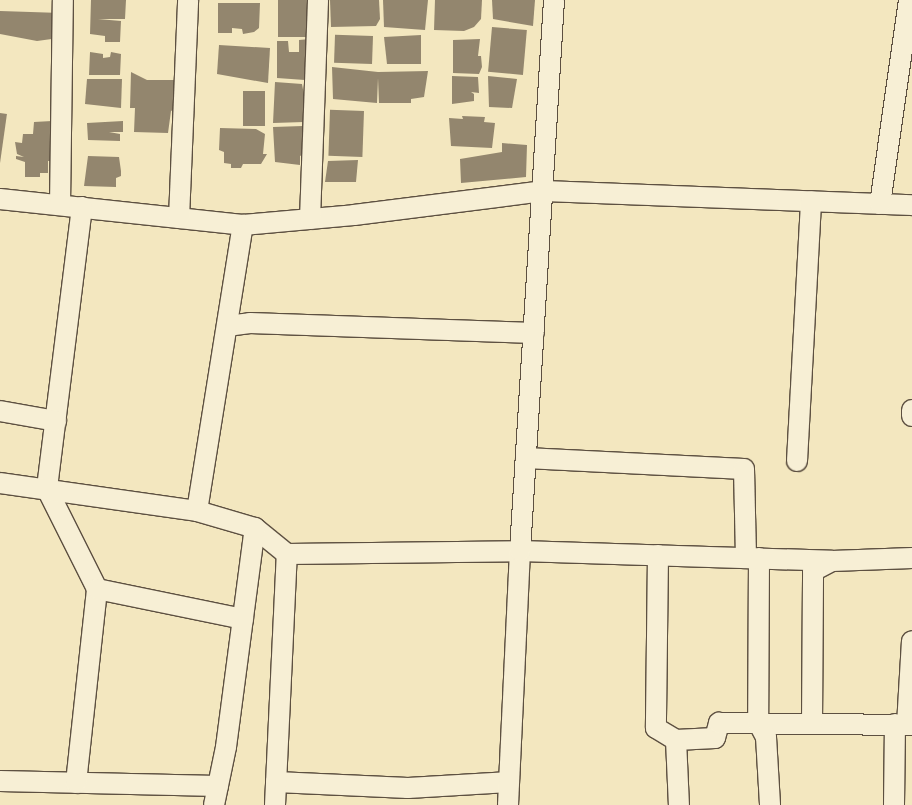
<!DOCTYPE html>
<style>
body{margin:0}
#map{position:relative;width:912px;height:805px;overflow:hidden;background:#f3e7bf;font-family:"Sorts Mill Goudy",serif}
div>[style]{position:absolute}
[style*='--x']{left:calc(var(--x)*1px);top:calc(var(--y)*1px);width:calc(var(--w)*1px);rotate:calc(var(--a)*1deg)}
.building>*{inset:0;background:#93866e;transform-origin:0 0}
.roads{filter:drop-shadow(1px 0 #5d5041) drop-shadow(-1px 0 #5d5041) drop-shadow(0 1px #5d5041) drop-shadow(0 -1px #5d5041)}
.minor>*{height:20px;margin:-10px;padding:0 10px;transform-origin:10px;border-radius:10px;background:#f7efd5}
span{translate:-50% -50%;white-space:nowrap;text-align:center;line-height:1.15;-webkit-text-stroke:4px #f7efd5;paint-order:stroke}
</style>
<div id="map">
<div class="building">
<div style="clip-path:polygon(91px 0,126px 0,125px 19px,98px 19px,121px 21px,120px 42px,105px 42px,105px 36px,90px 34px)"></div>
<div style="left:278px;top:0;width:33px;height:37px"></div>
<div style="clip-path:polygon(330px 0,379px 0,380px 19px,376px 26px,331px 27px)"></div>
<div style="clip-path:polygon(383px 0,428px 0,425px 30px,384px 27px)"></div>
<div style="clip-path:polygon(435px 0,482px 0,481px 19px,474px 27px,464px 31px,434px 30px)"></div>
<div style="clip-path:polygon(492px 0,535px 0,533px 26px,493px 19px)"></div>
<div style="clip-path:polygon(218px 3px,260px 3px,259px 28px,254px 32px,243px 34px,242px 29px,232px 28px,232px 33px,218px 33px)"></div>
<div style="clip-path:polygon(0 11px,61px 13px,59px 38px,37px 41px,0 34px)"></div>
<div style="left:492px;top:27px;width:35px;height:45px;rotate:5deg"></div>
<div style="clip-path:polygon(421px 35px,421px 64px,387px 64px,384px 37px)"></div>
<div style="left:373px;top:36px;width:28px;height:38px;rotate:92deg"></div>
<div style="clip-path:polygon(310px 39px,310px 70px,304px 70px,305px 80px,277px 78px,277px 41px,288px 41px,289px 52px,299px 52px,299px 40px)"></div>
<div style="clip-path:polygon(480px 39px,478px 56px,481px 56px,482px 67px,479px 74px,453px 73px,453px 40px)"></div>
<div style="clip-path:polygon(219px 45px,270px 48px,268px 83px,217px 74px)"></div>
<div style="clip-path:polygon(90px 52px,103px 54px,103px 58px,110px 57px,111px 52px,121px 54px,120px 75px,89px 75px)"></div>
<div style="clip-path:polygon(332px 67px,378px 72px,428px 71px,424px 97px,411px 99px,411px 103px,379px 103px,378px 78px,377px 103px,333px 99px)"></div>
<div style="clip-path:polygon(131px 72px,147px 80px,177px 80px,176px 108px,171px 111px,168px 133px,134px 132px,135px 108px,130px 108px)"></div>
<div style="clip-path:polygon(452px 76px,478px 77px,479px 93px,471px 92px,474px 94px,474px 101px,452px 104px)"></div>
<div style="clip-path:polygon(488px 76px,517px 79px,512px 108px,489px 107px)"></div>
<div style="clip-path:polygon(87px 79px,122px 79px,121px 108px,85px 104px)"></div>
<div style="clip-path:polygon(275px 82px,302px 84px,304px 95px,308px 95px,304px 122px,273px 123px)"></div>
<div style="left:243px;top:91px;width:22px;height:35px"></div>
<div style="left:364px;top:111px;width:46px;height:34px;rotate:92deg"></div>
<div style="left:0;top:113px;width:7px;height:60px;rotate:8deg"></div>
<div style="clip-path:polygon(462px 116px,485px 117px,484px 122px,495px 123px,492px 148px,451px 146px,449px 118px,463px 119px)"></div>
<div style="clip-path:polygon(52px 121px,52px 161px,48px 161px,48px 173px,40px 173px,40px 177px,25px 177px,25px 162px,16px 159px,16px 156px,24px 157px,17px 154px,15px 142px,22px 143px,23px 134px,33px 134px,34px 122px)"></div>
<div style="clip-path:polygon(123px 121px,123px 132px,109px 132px,120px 134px,120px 141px,88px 140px,87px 123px)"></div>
<div style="clip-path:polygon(303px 126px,308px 152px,300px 156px,300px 165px,275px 162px,273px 127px)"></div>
<div style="clip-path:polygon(220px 128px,256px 129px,265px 134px,263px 154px,267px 154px,261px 164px,243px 164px,241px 168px,231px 168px,231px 164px,224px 163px,224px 152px,219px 150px)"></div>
<div style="clip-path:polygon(502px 143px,527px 145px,526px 177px,461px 183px,460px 159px,502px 152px)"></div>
<div style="clip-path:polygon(88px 156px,119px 157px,121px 171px,121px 176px,116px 178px,116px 187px,84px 186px)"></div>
<div style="clip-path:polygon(358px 160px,356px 182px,325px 182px,328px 161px)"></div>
</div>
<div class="roads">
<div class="minor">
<div style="--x:0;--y:199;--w:244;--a:6.1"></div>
<div style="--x:243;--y:225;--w:111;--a:-5.1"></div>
<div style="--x:354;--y:215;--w:192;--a:-7.2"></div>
<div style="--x:544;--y:191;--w:368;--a:2.2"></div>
<div style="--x:880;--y:204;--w:206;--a:-81.9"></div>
<div style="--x:60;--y:205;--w:205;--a:-89.2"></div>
<div style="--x:82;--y:207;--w:284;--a:97.1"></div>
<div style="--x:47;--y:489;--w:112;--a:63.4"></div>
<div style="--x:179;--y:218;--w:218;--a:-87.6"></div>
<div style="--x:310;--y:219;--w:219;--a:-87.9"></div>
<div style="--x:227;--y:326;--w:23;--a:-7"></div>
<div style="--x:250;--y:323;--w:284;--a:2"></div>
<div style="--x:912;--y:410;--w:6;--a:90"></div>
<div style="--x:0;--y:411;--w:57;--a:10.1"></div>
<div style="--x:526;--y:458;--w:218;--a:2.9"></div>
<div style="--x:744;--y:469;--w:89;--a:88.7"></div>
<div style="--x:797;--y:461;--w:260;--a:-86.9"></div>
<div style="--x:0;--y:483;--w:199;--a:8.1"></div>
<div style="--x:255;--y:528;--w:41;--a:39.1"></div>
<div style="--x:658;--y:555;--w:173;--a:90.7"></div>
<div style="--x:656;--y:728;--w:23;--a:31"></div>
<div style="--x:676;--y:740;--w:39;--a:-3"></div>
<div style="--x:715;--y:738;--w:16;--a:-75"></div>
<div style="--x:719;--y:723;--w:193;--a:0.6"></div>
<div style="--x:759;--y:558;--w:164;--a:90.3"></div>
<div style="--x:758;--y:722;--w:17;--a:62"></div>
<div style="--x:766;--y:737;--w:68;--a:86.6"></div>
<div style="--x:812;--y:723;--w:152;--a:-89.6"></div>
<div style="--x:813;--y:571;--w:21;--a:-28"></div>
<div style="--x:907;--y:725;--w:84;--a:-86.6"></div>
<div style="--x:676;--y:740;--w:65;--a:87.4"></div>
<div style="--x:0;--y:781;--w:218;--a:1.3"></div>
<div style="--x:276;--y:782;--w:132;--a:2.6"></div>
<div style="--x:408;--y:788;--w:101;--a:-3.4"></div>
<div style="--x:76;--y:783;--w:195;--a:-83.8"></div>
<div style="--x:97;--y:589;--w:149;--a:11.6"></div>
<div style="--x:214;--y:805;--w:59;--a:-78.3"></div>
<div style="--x:226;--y:747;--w:221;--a:-82.5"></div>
<div style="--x:255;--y:528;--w:60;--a:-163.7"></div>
<div style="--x:197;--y:511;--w:290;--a:-80.9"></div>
<div style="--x:275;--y:805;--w:251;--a:-87.3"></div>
<div style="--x:287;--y:554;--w:233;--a:-0.7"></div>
<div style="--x:520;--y:551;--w:312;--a:1.8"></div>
<div style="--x:832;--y:561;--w:80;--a:-2.1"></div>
<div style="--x:508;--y:805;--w:254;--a:-87.3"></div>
<div style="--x:520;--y:551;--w:552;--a:-86.47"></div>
<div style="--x:894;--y:805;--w:81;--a:-89.3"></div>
</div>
</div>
</div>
